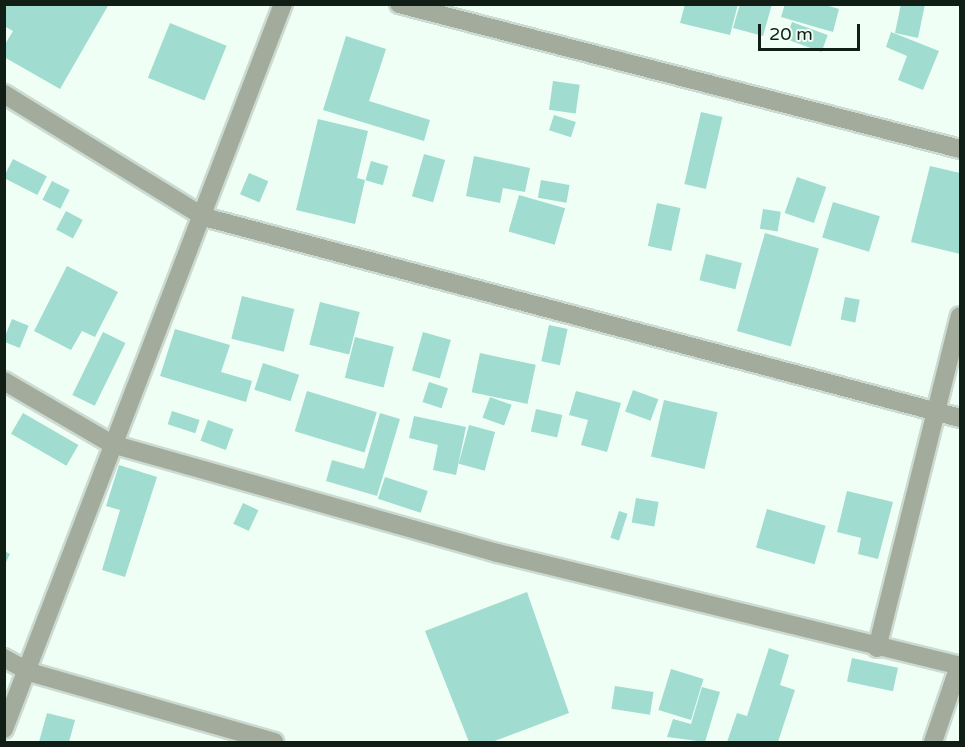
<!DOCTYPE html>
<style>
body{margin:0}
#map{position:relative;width:965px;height:747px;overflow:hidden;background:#f0fff5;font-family:"Varela Round",sans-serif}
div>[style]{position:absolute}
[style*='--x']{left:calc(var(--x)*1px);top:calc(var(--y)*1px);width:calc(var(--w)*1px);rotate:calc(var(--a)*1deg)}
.building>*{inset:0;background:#a0dcd0;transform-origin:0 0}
.roads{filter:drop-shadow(2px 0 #ccdbd1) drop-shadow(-2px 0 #ccdbd1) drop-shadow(0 2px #ccdbd1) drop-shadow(0 -2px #ccdbd1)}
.minor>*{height:18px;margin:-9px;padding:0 9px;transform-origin:9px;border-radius:9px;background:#a3ab9d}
span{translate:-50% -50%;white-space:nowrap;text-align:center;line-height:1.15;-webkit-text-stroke:6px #f0fff5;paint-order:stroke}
.frame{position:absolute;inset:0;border:6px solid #111e16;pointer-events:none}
.scale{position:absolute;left:758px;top:24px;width:102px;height:27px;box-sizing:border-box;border:3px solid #111e16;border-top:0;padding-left:8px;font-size:18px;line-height:21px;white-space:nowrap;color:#111e16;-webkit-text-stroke:4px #f0fff5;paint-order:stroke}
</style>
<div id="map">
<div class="building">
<div style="clip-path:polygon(4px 4px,109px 4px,60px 89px,4px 57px,4px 46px,13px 31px,4px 26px)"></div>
<div style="clip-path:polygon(685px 4px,738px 4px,730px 35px,680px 23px)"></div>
<div style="clip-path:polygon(740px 4px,772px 4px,763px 36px,733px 28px)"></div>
<div style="clip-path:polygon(785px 4px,822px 4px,839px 9px,833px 32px,781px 17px)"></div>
<div style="clip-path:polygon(901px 4px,925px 4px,918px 38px,895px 33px)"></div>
<div style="left:792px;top:22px;width:38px;height:18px;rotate:20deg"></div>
<div style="left:170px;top:23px;width:61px;height:59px;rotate:22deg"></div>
<div style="clip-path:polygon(891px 32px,939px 51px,923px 90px,898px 80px,907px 56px,886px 47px)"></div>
<div style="clip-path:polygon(346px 36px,386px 49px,369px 101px,430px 120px,424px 141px,323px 110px)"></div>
<div style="left:553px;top:81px;width:27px;height:29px;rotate:8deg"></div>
<div style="left:701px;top:112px;width:22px;height:74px;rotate:13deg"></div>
<div style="left:554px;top:115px;width:23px;height:16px;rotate:18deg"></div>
<div style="clip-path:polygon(318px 119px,368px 131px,357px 178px,365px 180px,355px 224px,296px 210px)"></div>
<div style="left:424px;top:154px;width:22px;height:44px;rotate:16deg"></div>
<div style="clip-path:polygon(474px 156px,530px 168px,525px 192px,503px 188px,500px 203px,466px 196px)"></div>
<div style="left:13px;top:159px;width:38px;height:21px;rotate:27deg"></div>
<div style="left:371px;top:161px;width:18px;height:20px;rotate:16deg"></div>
<div style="clip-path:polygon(930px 166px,960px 173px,960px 254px,911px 242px)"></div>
<div style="left:249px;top:173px;width:21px;height:23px;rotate:23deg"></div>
<div style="left:797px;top:177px;width:31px;height:38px;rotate:19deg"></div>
<div style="left:541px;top:180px;width:29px;height:18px;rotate:10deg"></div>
<div style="left:52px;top:181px;width:20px;height:21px;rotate:27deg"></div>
<div style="left:519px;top:195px;width:48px;height:38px;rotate:16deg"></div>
<div style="left:833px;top:202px;width:49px;height:37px;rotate:17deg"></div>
<div style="left:657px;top:203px;width:24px;height:44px;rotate:12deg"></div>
<div style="left:763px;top:209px;width:18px;height:20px;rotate:9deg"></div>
<div style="left:66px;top:211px;width:19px;height:21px;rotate:28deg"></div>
<div style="left:765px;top:233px;width:56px;height:102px;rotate:16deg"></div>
<div style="left:706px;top:254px;width:37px;height:27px;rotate:14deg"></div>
<div style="clip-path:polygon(67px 266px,118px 292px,95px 337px,82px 331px,71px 350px,34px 331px)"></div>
<div style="left:242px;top:296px;width:54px;height:44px;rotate:14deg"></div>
<div style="left:845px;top:297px;width:15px;height:23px;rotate:11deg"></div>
<div style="left:320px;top:302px;width:41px;height:44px;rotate:14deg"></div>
<div style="left:12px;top:319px;width:18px;height:24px;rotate:22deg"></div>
<div style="left:549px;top:325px;width:19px;height:37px;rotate:12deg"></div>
<div style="clip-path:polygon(175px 329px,230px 345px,221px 372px,252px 381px,246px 402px,160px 376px)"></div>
<div style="left:103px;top:332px;width:25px;height:70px;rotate:26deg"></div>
<div style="left:423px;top:332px;width:29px;height:40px;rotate:16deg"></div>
<div style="left:355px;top:337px;width:40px;height:42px;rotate:14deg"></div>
<div style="left:480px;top:353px;width:57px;height:40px;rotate:12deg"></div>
<div style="left:263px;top:363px;width:38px;height:28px;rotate:18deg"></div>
<div style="left:429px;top:382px;width:20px;height:21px;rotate:18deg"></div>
<div style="left:633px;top:390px;width:27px;height:23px;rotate:20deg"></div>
<div style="left:307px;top:391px;width:73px;height:42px;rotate:17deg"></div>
<div style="clip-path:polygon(576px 391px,621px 403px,607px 452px,581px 445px,588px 420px,569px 415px)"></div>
<div style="left:490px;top:397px;width:23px;height:22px;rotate:20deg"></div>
<div style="left:664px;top:400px;width:55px;height:58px;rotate:13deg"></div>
<div style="left:536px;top:409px;width:27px;height:23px;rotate:13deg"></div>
<div style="left:172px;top:411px;width:29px;height:14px;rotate:18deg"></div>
<div style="left:23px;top:413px;width:64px;height:24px;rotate:30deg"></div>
<div style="clip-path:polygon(380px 413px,400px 419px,377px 496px,326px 481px,332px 460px,364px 469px)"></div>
<div style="clip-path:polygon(414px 416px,466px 427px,456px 475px,433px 470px,438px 445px,409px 438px)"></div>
<div style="left:208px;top:420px;width:27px;height:22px;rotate:20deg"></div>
<div style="left:469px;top:425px;width:27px;height:40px;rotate:15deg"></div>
<div style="clip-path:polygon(119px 465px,157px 477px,125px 577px,102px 570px,120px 510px,106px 506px)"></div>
<div style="left:385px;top:477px;width:45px;height:23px;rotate:18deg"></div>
<div style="clip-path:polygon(847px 491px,893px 502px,878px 559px,858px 554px,861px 538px,837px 532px)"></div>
<div style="left:636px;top:498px;width:23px;height:25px;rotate:10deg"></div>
<div style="left:243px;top:503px;width:17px;height:23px;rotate:25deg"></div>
<div style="left:767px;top:509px;width:61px;height:40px;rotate:16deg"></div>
<div style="left:619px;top:511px;width:9px;height:28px;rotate:18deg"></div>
<div style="clip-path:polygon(4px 551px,10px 554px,4px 566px)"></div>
<div style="clip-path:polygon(527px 592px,569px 713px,492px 742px,469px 742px,425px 631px)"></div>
<div style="clip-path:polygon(769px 648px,789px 655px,780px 685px,795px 690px,778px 742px,727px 742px,737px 713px,747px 716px)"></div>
<div style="left:852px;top:658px;width:47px;height:24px;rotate:12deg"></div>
<div style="left:671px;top:669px;width:34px;height:43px;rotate:17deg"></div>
<div style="left:615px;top:686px;width:39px;height:23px;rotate:9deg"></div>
<div style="clip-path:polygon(702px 687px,720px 692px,705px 742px,667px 737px,673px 719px,691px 724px)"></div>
<div style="clip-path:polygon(47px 713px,75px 720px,69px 742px,39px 742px)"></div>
</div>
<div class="roads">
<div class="minor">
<div style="--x:399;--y:4;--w:579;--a:14.49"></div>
<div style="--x:4;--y:94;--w:235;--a:31.6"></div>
<div style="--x:204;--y:217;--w:782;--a:14.89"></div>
<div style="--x:4;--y:381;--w:125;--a:30.3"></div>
<div style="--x:112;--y:444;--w:400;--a:15.8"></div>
<div style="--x:497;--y:553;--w:477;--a:13.7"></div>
<div style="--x:877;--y:648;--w:342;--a:-76"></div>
<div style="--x:4;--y:658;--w:29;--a:29"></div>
<div style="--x:29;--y:672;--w:255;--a:15.9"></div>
<div style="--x:4;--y:729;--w:777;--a:-68.95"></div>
<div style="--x:933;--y:742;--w:80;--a:-71.1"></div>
</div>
</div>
<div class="frame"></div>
<div class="scale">20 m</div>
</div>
